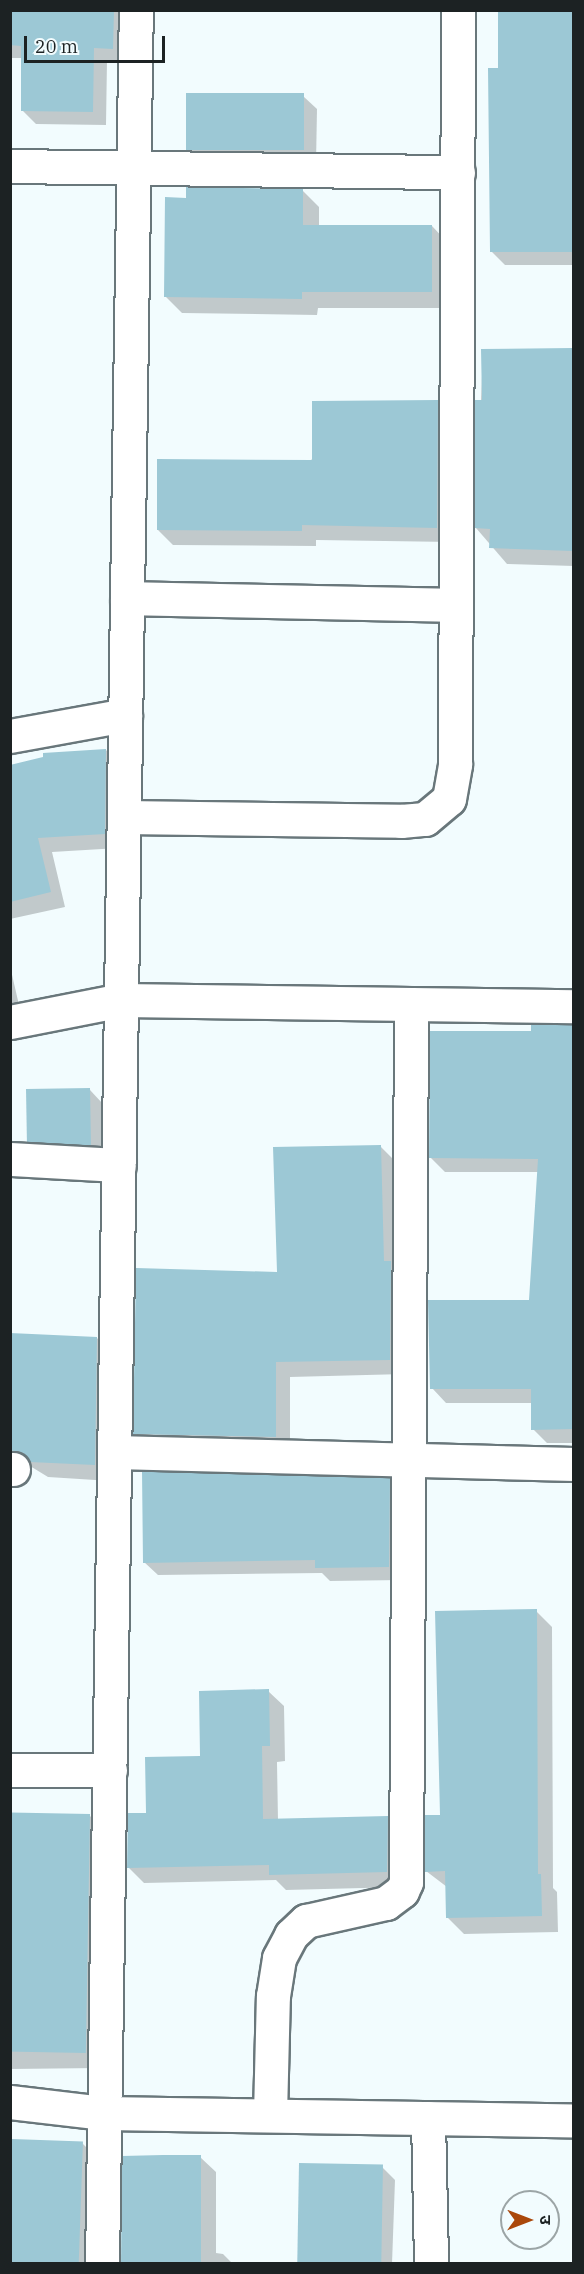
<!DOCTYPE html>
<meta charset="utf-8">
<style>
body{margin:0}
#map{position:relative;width:584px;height:2274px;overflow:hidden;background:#f2fcfe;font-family:"IBM Plex Serif","Noto Sans Devanagari",serif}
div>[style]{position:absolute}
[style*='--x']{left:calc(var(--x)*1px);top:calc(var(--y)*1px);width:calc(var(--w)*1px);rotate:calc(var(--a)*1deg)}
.shadow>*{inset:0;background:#0003}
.building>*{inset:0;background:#9cc8d5;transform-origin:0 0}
.roads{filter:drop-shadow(2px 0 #69777b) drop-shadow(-2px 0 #69777b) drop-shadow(0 2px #69777b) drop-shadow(0 -2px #69777b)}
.minor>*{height:33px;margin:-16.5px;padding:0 16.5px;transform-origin:16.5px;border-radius:16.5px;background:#fff}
span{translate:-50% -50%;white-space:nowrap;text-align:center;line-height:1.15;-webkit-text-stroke:4.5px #f2fcfe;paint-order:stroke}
.frame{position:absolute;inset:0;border:12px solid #1c2223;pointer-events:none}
.north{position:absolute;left:500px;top:2190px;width:60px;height:60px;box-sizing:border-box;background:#f2fcfe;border:2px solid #9ca5a6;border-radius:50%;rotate:90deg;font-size:16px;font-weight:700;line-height:24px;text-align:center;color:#1c2223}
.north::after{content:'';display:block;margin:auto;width:21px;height:27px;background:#aa480b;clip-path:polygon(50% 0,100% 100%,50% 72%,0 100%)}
.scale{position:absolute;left:24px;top:36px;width:141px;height:27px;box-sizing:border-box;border:3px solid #1c2223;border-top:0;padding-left:8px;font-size:18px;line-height:21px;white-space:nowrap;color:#1c2223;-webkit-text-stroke:4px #f2fcfe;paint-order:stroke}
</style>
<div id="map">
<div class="shadow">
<div style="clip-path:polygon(10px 10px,127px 10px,126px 62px,107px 61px,106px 125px,36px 124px,23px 111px,23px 58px,10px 58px)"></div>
<div style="clip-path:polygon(500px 10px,574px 10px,574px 265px,505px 265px,492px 252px)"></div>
<div style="clip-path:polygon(303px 96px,317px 109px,316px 164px,201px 163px,188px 149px)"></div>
<div style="clip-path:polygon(302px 190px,319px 207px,319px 226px,432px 226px,448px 243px,448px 308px,318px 308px,317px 315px,182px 313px,165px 296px,188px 199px)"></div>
<div style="clip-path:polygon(483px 350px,574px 350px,574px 566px,507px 564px,476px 528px)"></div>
<div style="clip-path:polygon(437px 402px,452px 417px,452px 542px,316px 540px,316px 546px,173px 545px,158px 530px)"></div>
<div style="clip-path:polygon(106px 750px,120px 765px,119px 848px,52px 852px,65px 907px,10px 919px,10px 767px)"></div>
<div style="clip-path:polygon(10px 966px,22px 1018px,10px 1025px)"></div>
<div style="clip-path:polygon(532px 1026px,574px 1026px,574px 1443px,547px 1443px,533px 1429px,532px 1403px,446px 1403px,432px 1388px,531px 1302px,538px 1172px,445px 1172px,430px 1157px,532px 1032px)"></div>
<div style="clip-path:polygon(90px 1090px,103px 1104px,104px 1158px,42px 1154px,29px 1141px)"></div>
<div style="clip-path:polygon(380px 1146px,395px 1161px,405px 1374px,290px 1377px,290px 1452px,150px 1448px,135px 1433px,278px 1273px)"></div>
<div style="clip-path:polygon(10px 1334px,97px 1338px,113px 1355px,111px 1481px,48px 1477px,30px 1466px,10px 1472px)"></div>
<div style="clip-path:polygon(389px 1479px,403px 1493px,402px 1580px,330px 1581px,322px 1573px,158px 1575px,144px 1562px)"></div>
<div style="clip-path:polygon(536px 1611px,552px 1627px,553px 1888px,557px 1892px,558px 1932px,464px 1934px,448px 1918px,447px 1887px,426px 1871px,441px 1816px)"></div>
<div style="clip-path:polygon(268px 1691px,284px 1706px,285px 1761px,277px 1762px,278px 1820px,387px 1817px,403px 1833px,402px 1887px,286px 1890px,276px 1880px,144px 1883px,128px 1867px,148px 1814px)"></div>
<div style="clip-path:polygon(89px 1815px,104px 1830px,101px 2068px,10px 2069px,10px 1817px)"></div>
<div style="clip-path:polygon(82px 2143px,98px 2159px,98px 2264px,10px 2264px,10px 2154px)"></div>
<div style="clip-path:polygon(200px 2157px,216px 2172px,216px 2253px,223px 2254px,233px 2264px,122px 2264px)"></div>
<div style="clip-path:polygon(382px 2167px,395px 2180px,392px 2264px,297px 2264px)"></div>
</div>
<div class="building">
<div style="clip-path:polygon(10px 10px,114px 10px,113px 49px,94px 48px,93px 112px,21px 111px,21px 46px,10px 45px)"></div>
<div style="clip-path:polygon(498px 10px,573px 10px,573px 252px,490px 252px,488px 68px,498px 68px)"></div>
<div style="left:186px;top:93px;width:118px;height:57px"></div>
<div style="clip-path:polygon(186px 187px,303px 189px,303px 225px,432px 225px,432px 292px,302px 292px,302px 299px,164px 297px,165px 197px,186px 198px)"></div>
<div style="clip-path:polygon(573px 348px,573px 551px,489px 548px,490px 529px,475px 528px,475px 400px,482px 400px,481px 349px)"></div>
<div style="clip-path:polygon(438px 400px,437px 528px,302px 525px,302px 531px,157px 530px,157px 459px,312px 460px,312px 401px)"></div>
<div style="clip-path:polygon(106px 749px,105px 834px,38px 838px,51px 892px,10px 902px,10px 765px,43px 757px,43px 753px)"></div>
<div style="clip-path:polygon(531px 1024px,573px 1025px,573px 1429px,531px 1430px,531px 1389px,430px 1389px,428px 1300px,529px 1300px,538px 1159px,429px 1158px,430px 1031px,531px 1031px)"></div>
<div style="left:90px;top:1088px;width:57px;height:64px;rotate:89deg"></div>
<div style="clip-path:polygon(381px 1145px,384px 1261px,391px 1261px,390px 1360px,276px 1362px,276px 1437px,133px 1434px,136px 1268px,277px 1272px,273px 1147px)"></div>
<div style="clip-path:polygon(10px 1333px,97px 1337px,95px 1465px,30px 1462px,23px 1453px,10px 1450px)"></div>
<div style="clip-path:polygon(142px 1471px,390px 1478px,389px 1567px,315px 1568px,315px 1560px,143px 1563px)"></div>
<div style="clip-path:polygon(537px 1609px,538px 1874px,541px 1874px,542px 1916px,446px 1918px,445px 1871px,425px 1872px,425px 1815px,440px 1815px,435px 1611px)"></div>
<div style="clip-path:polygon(269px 1689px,270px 1746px,262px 1746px,263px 1819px,388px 1816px,387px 1872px,269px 1875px,269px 1865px,127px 1868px,128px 1813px,146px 1813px,145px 1757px,200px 1756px,199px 1691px)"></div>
<div style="left:90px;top:1814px;width:239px;height:80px;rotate:91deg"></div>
<div style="left:12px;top:2139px;width:71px;height:125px;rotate:2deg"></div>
<div style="clip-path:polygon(163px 2155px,201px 2155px,201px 2264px,121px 2264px,122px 2156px)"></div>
<div style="left:299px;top:2163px;width:84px;height:101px;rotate:1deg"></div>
</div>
<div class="roads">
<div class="minor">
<div style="--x:10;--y:166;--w:448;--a:0.8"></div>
<div style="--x:127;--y:598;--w:329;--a:1.2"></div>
<div style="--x:10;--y:736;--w:117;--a:-10.3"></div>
<div style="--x:124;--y:817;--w:277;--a:0.8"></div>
<div style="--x:401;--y:821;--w:24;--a:-5"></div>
<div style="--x:425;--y:819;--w:31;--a:-40"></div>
<div style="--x:449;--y:799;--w:36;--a:-80"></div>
<div style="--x:455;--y:764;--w:754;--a:-89.77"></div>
<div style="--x:10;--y:1022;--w:114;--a:-11.1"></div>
<div style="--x:122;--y:1000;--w:452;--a:0.8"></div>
<div style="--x:10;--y:1159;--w:109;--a:3.2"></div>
<div style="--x:115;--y:1452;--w:459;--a:1.5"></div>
<div style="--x:10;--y:1469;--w:3;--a:0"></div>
<div style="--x:10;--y:1770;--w:100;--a:0"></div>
<div style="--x:10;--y:2102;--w:95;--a:6.7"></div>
<div style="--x:104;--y:2113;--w:470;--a:0.9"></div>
<div style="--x:270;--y:2115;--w:119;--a:-88.6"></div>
<div style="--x:273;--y:1996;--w:38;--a:-81"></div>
<div style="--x:279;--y:1958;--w:26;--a:-62"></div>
<div style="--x:291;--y:1935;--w:21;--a:-43"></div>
<div style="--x:306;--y:1921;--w:82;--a:-12.7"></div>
<div style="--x:386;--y:1903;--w:20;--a:-37"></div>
<div style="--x:402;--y:1891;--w:10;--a:-66"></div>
<div style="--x:406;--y:1882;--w:878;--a:-89.67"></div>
<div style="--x:428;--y:2118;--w:146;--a:88.8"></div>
<div style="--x:102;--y:2264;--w:2254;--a:-89.14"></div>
</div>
</div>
<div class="frame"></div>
<div class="north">उ</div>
<div class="scale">20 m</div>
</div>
